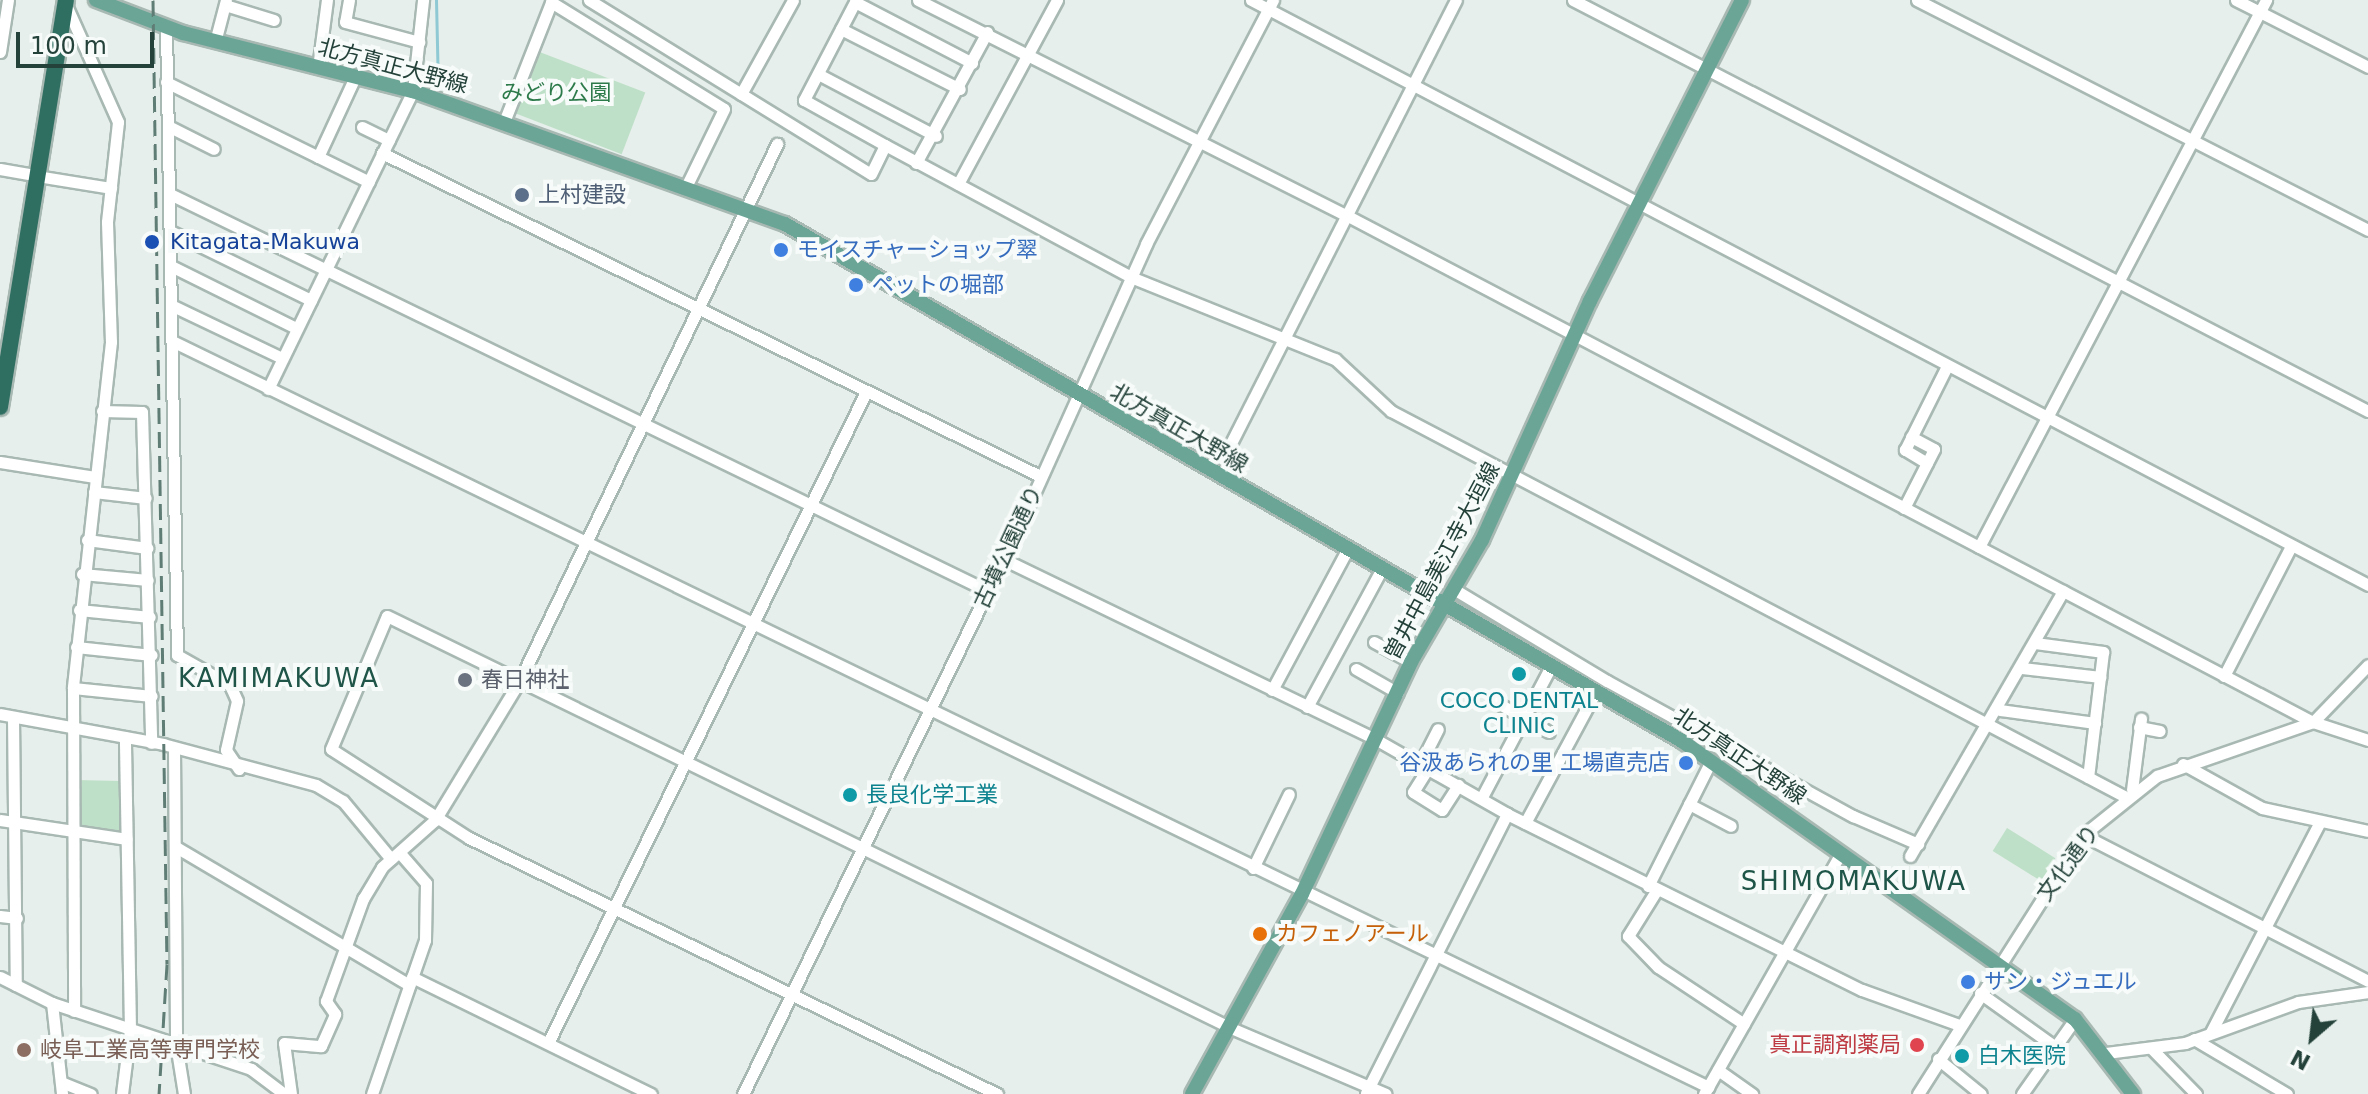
<!DOCTYPE html>
<meta charset="utf-8">
<style>
body{margin:0}
#map{position:relative;width:2368px;height:1094px;overflow:hidden;background:#e6efeb;font-family:"DejaVu Sans","Noto Sans JP",sans-serif}
div>[style]{position:absolute}
[style*='--x']{left:calc(var(--x)*1px);top:calc(var(--y)*1px);width:calc(var(--w)*1px);rotate:calc(var(--a)*1deg)}
.green>*{inset:0;background:#bfe0c8;transform-origin:0 0}
.stream>*{height:3px;margin:-1.5px;padding:0 1.5px;transform-origin:1.5px;border-radius:1.5px;background:#8ec9d4}
.roads{filter:drop-shadow(2px 0 #a8b8b2) drop-shadow(-2px 0 #a8b8b2) drop-shadow(0 2px #a8b8b2) drop-shadow(0 -2px #a8b8b2)}
.minor>*{height:11px;margin:-5.5px;padding:0 5.5px;transform-origin:5.5px;border-radius:5.5px;background:#fff}
.major>*{height:14px;margin:-7px;padding:0 7px;transform-origin:7px;border-radius:7px;background:#6aa596}
.highway>*{height:16px;margin:-8px;padding:0 8px;transform-origin:8px;border-radius:8px;background:#2f6f62}
.rail>*{height:3px;margin-top:-1.5px;transform-origin:0;background:repeating-linear-gradient(90deg,#5f7d75 0 16px,transparent 0 24px)}
.dots>*{width:22px;height:22px;translate:-50% -50%;box-sizing:border-box;border:4px solid #f7fbf9;border-radius:50%}
span{translate:-50% -50%;white-space:nowrap;text-align:center;line-height:1.15;-webkit-text-stroke:8px #f7fbf9;paint-order:stroke}
.street-label{font-size:22px;color:#24423a}
.park-label{font-size:22px;color:#2d7a4b}
.service-label{font-size:22px;color:#4e5e75}
.left{translate:0 -50%;text-align:left}
.transit-label{font-size:22px;color:#164399}
.shop-label{font-size:22px;color:#366cbe}
.right{translate:-100% -50%;text-align:right}
.worship-label{font-size:22px;color:#5b616d}
.culture-label{font-size:22px;color:#0d838f}
.food-label{font-size:22px;color:#c56008}
.health-label{font-size:22px;color:#be3a42}
.education-label{font-size:22px;color:#785e54}
.quarter-label{font-size:26px;color:#1f5548;letter-spacing:2px}
.north{position:absolute;left:2272px;top:998px;width:80px;height:80px;-webkit-text-stroke:6px #f7fbf9;paint-order:stroke;rotate:208deg;font-size:22px;font-weight:700;line-height:32px;text-align:center;color:#24423a}
.north::after{content:'';display:block;margin:auto;width:28px;height:36px;background:#24423a;clip-path:polygon(50% 0,100% 100%,50% 72%,0 100%)}
.scale{position:absolute;left:16px;top:32px;width:138px;height:36px;box-sizing:border-box;border:4px solid #24423a;border-top:0;padding-left:10px;font-size:24px;line-height:28px;white-space:nowrap;color:#24423a;-webkit-text-stroke:6px #f7fbf9;paint-order:stroke}
</style>
<div id="map">
<div class="green">
<div style="left:537px;top:51px;width:116px;height:66px;rotate:21deg"></div>
<div style="clip-path:polygon(75px 780px,121px 781px,125px 831px,78px 827px)"></div>
<div style="left:2007px;top:828px;width:57px;height:27px;rotate:32deg"></div>
</div>
<div class="stream">
<div style="--x:436;--y:0;--w:85;--a:88.7"></div>
</div>
<div class="roads">
<div class="minor">
<div style="--x:349;--y:0;--w:22;--a:100"></div>
<div style="--x:345;--y:22;--w:77;--a:15.1"></div>
<div style="--x:589;--y:0;--w:331;--a:31.7"></div>
<div style="--x:871;--y:174;--w:32;--a:-64"></div>
<div style="--x:885;--y:145;--w:281;--a:28.2"></div>
<div style="--x:1133;--y:278;--w:218;--a:21.9"></div>
<div style="--x:1335;--y:359;--w:76;--a:42.9"></div>
<div style="--x:1391;--y:411;--w:828;--a:27.71"></div>
<div style="--x:856;--y:0;--w:113;--a:117.5"></div>
<div style="--x:804;--y:100;--w:93;--a:29.1"></div>
<div style="--x:918;--y:0;--w:477;--a:26.7"></div>
<div style="--x:1344;--y:214;--w:1094;--a:27.67"></div>
<div style="--x:2313;--y:722;--w:58;--a:18.1"></div>
<div style="--x:1251;--y:0;--w:1261;--a:27.64"></div>
<div style="--x:1573;--y:0;--w:895;--a:27.34"></div>
<div style="--x:1917;--y:0;--w:506;--a:27.02"></div>
<div style="--x:2236;--y:0;--w:148;--a:26.9"></div>
<div style="--x:551;--y:2;--w:203;--a:31.7"></div>
<div style="--x:724;--y:109;--w:87;--a:116"></div>
<div style="--x:855;--y:2;--w:132;--a:27.5"></div>
<div style="--x:66;--y:5;--w:128;--a:66"></div>
<div style="--x:118;--y:122;--w:101;--a:96.3"></div>
<div style="--x:107;--y:222;--w:120;--a:88.1"></div>
<div style="--x:111;--y:342;--w:348;--a:96.3"></div>
<div style="--x:73;--y:688;--w:323;--a:89.8"></div>
<div style="--x:225;--y:5;--w:51;--a:17"></div>
<div style="--x:166;--y:26;--w:629;--a:89"></div>
<div style="--x:177;--y:655;--w:61;--a:29.5"></div>
<div style="--x:230;--y:685;--w:17;--a:66"></div>
<div style="--x:237;--y:701;--w:50;--a:102.7"></div>
<div style="--x:226;--y:750;--w:23;--a:56"></div>
<div style="--x:841;--y:29;--w:133;--a:26.8"></div>
<div style="--x:215;--y:42;--w:43;--a:-75.3"></div>
<div style="--x:0;--y:52;--w:53;--a:-81.3"></div>
<div style="--x:318;--y:68;--w:69;--a:-82.5"></div>
<div style="--x:818;--y:74;--w:133;--a:27.7"></div>
<div style="--x:166;--y:82;--w:226;--a:26.2"></div>
<div style="--x:741;--y:94;--w:107;--a:-61"></div>
<div style="--x:504;--y:122;--w:131;--a:-68.5"></div>
<div style="--x:168;--y:126;--w:51;--a:26.6"></div>
<div style="--x:362;--y:127;--w:30;--a:26"></div>
<div style="--x:382;--y:153;--w:733;--a:26.15"></div>
<div style="--x:318;--y:157;--w:88;--a:-65.2"></div>
<div style="--x:916;--y:163;--w:149;--a:-61.5"></div>
<div style="--x:0;--y:169;--w:29;--a:10"></div>
<div style="--x:37;--y:176;--w:75;--a:9.2"></div>
<div style="--x:958;--y:184;--w:209;--a:-61.7"></div>
<div style="--x:172;--y:195;--w:907;--a:25.89"></div>
<div style="--x:172;--y:232;--w:155;--a:26.1"></div>
<div style="--x:173;--y:267;--w:137;--a:26.4"></div>
<div style="--x:173;--y:306;--w:121;--a:25.5"></div>
<div style="--x:172;--y:341;--w:1708;--a:25.9"></div>
<div style="--x:268;--y:389;--w:331;--a:-64.1"></div>
<div style="--x:413;--y:91;--w:92;--a:-83.7"></div>
<div style="--x:102;--y:411;--w:40;--a:1.4"></div>
<div style="--x:142;--y:412;--w:331;--a:88.4"></div>
<div style="--x:1229;--y:447;--w:501;--a:-63.08"></div>
<div style="--x:0;--y:462;--w:96;--a:9"></div>
<div style="--x:1927;--y:463;--w:26;--a:-149"></div>
<div style="--x:1905;--y:450;--w:92;--a:-63.4"></div>
<div style="--x:94;--y:492;--w:52;--a:6.6"></div>
<div style="--x:1904;--y:508;--w:66;--a:-63"></div>
<div style="--x:1934;--y:449;--w:26;--a:-152"></div>
<div style="--x:87;--y:540;--w:61;--a:7.6"></div>
<div style="--x:1979;--y:547;--w:618;--a:-62.31"></div>
<div style="--x:1003;--y:559;--w:415;--a:25.8"></div>
<div style="--x:1377;--y:740;--w:150;--a:29.6"></div>
<div style="--x:82;--y:574;--w:66;--a:5.2"></div>
<div style="--x:1452;--y:588;--w:181;--a:31"></div>
<div style="--x:1607;--y:681;--w:281;--a:28.8"></div>
<div style="--x:1853;--y:816;--w:71;--a:23.3"></div>
<div style="--x:79;--y:610;--w:71;--a:5.6"></div>
<div style="--x:1374;--y:642;--w:42;--a:28.4"></div>
<div style="--x:2035;--y:643;--w:69;--a:7.5"></div>
<div style="--x:2103;--y:652;--w:126;--a:96.8"></div>
<div style="--x:76;--y:647;--w:76;--a:6"></div>
<div style="--x:2022;--y:668;--w:79;--a:6.6"></div>
<div style="--x:1356;--y:669;--w:48;--a:29.7"></div>
<div style="--x:2224;--y:676;--w:146;--a:-62.7"></div>
<div style="--x:73;--y:688;--w:79;--a:5.8"></div>
<div style="--x:1272;--y:690;--w:159;--a:-61.8"></div>
<div style="--x:1494;--y:701;--w:63;--a:29.4"></div>
<div style="--x:1307;--y:707;--w:156;--a:-61.6"></div>
<div style="--x:2000;--y:710;--w:96;--a:7.8"></div>
<div style="--x:0;--y:714;--w:166;--a:10.4"></div>
<div style="--x:163;--y:744;--w:158;--a:15"></div>
<div style="--x:316;--y:785;--w:31;--a:31"></div>
<div style="--x:343;--y:801;--w:75;--a:50.4"></div>
<div style="--x:13;--y:717;--w:268;--a:89.4"></div>
<div style="--x:2139;--y:727;--w:21;--a:11"></div>
<div style="--x:174;--y:748;--w:296;--a:89.6"></div>
<div style="--x:176;--y:1044;--w:51;--a:80.9"></div>
<div style="--x:1420;--y:764;--w:39;--a:-63"></div>
<div style="--x:2183;--y:764;--w:90;--a:29.1"></div>
<div style="--x:2262;--y:808;--w:108;--a:12.2"></div>
<div style="--x:1428;--y:768;--w:28;--a:122"></div>
<div style="--x:1413;--y:792;--w:34;--a:32"></div>
<div style="--x:1442;--y:810;--w:30;--a:-57"></div>
<div style="--x:2132;--y:790;--w:72;--a:-82.8"></div>
<div style="--x:1482;--y:797;--w:148;--a:-62.2"></div>
<div style="--x:1689;--y:804;--w:47;--a:27.6"></div>
<div style="--x:0;--y:820;--w:128;--a:8.5"></div>
<div style="--x:1525;--y:823;--w:150;--a:-61.7"></div>
<div style="--x:2083;--y:835;--w:320;--a:27.1"></div>
<div style="--x:176;--y:847;--w:271;--a:30.6"></div>
<div style="--x:1910;--y:856;--w:306;--a:-60"></div>
<div style="--x:1253;--y:868;--w:82;--a:-64.1"></div>
<div style="--x:1648;--y:886;--w:140;--a:-63.3"></div>
<div style="--x:1656;--y:891;--w:53;--a:121.9"></div>
<div style="--x:1628;--y:936;--w:43;--a:45.9"></div>
<div style="--x:1658;--y:967;--w:103;--a:33.5"></div>
<div style="--x:0;--y:916;--w:17;--a:7"></div>
<div style="--x:0;--y:977;--w:58;--a:26.6"></div>
<div style="--x:52;--y:1003;--w:210;--a:18.3"></div>
<div style="--x:251;--y:1069;--w:41;--a:37.1"></div>
<div style="--x:412;--y:977;--w:266;--a:26.1"></div>
<div style="--x:1980;--y:993;--w:91;--a:35.6"></div>
<div style="--x:52;--y:1003;--w:92;--a:83.7"></div>
<div style="--x:2211;--y:1032;--w:237;--a:-62.6"></div>
<div style="--x:2194;--y:1039;--w:108;--a:30.6"></div>
<div style="--x:548;--y:1043;--w:725;--a:-63.97"></div>
<div style="--x:2152;--y:1049;--w:63;--a:45.6"></div>
<div style="--x:2106;--y:1053;--w:80;--a:-7.2"></div>
<div style="--x:2185;--y:1043;--w:120;--a:-19.9"></div>
<div style="--x:2298;--y:1002;--w:71;--a:-8.1"></div>
<div style="--x:1938;--y:1059;--w:55;--a:39.1"></div>
<div style="--x:1718;--y:1070;--w:42;--a:35.2"></div>
<div style="--x:61;--y:1082;--w:32;--a:22"></div>
<div style="--x:1366;--y:1093;--w:313;--a:-63.2"></div>
<div style="--x:1507;--y:814;--w:396;--a:26.4"></div>
<div style="--x:1862;--y:990;--w:103;--a:19.8"></div>
<div style="--x:122;--y:1094;--w:64;--a:-82.9"></div>
<div style="--x:130;--y:1030;--w:293;--a:-91"></div>
<div style="--x:291;--y:1094;--w:51;--a:-97.8"></div>
<div style="--x:284;--y:1043;--w:37;--a:5"></div>
<div style="--x:321;--y:1046;--w:35;--a:-66"></div>
<div style="--x:335;--y:1014;--w:16;--a:-125"></div>
<div style="--x:326;--y:1001;--w:109;--a:-70.1"></div>
<div style="--x:363;--y:899;--w:37;--a:-59"></div>
<div style="--x:382;--y:867;--w:71;--a:-41.6"></div>
<div style="--x:435;--y:820;--w:162;--a:-58.7"></div>
<div style="--x:519;--y:682;--w:597;--a:-64.38"></div>
<div style="--x:372;--y:1094;--w:163;--a:-71"></div>
<div style="--x:425;--y:940;--w:57;--a:-89"></div>
<div style="--x:426;--y:883;--w:38;--a:-131"></div>
<div style="--x:743;--y:1094;--w:643;--a:-64.07"></div>
<div style="--x:1024;--y:516;--w:298;--a:-65.8"></div>
<div style="--x:1146;--y:244;--w:275;--a:-62.5"></div>
<div style="--x:997;--y:1094;--w:587;--a:-154.13"></div>
<div style="--x:469;--y:838;--w:164;--a:-147.2"></div>
<div style="--x:331;--y:749;--w:144;--a:-67.2"></div>
<div style="--x:387;--y:616;--w:939;--a:26.02"></div>
<div style="--x:1231;--y:1028;--w:168;--a:23.1"></div>
<div style="--x:1704;--y:1094;--w:277;--a:-60.4"></div>
<div style="--x:1918;--y:1094;--w:307;--a:-57.5"></div>
<div style="--x:2083;--y:835;--w:95;--a:-38.6"></div>
<div style="--x:2157;--y:776;--w:165;--a:-19.1"></div>
<div style="--x:2313;--y:722;--w:79;--a:-46"></div>
<div style="--x:2022;--y:1094;--w:92;--a:-54.8"></div>
</div>
<div class="major">
<div style="--x:96;--y:0;--w:93;--a:20.8"></div>
<div style="--x:183;--y:33;--w:237;--a:14.2"></div>
<div style="--x:413;--y:91;--w:395;--a:19.7"></div>
<div style="--x:785;--y:224;--w:1035;--a:29.96"></div>
<div style="--x:1682;--y:741;--w:481;--a:35.3"></div>
<div style="--x:2075;--y:1019;--w:95;--a:52.3"></div>
<div style="--x:1192;--y:1094;--w:228;--a:-61.2"></div>
<div style="--x:1302;--y:894;--w:256;--a:-64.8"></div>
<div style="--x:1411;--y:662;--w:141;--a:-59.8"></div>
<div style="--x:1482;--y:540;--w:262;--a:-65.7"></div>
<div style="--x:1590;--y:301;--w:337;--a:-63.2"></div>
</div>
<div class="highway">
<div style="--x:0;--y:407;--w:412;--a:-80.8"></div>
</div>
</div>
<div class="rail">
<div style="--x:153;--y:0;--w:964;--a:89.17"></div>
<div style="--x:167;--y:964;--w:130;--a:93.5"></div>
</div>
<div class="dots">
<div style="left:522px;top:195px;background:#5c6f8a"></div>
<div style="left:152px;top:242px;background:#1a4fb4"></div>
<div style="left:781px;top:250px;background:#3f7fe0"></div>
<div style="left:856px;top:285px;background:#3f7fe0"></div>
<div style="left:1519px;top:674px;background:#0f9aa8"></div>
<div style="left:465px;top:680px;background:#6b7280"></div>
<div style="left:1686px;top:763px;background:#3f7fe0"></div>
<div style="left:850px;top:795px;background:#0f9aa8"></div>
<div style="left:1260px;top:934px;background:#e8710a"></div>
<div style="left:1968px;top:982px;background:#3f7fe0"></div>
<div style="left:1917px;top:1045px;background:#e0444e"></div>
<div style="left:24px;top:1050px;background:#8d6e63"></div>
<div style="left:1962px;top:1056px;background:#0f9aa8"></div>
</div>
<div class="street-label">
<span style="left:393px;top:66px;rotate:15deg">北方真正大野線</span>
<span style="left:1179px;top:428px;rotate:30deg">北方真正大野線</span>
<span style="left:1008px;top:547px;rotate:-65deg">古墳公園通り</span>
<span style="left:1442px;top:561px;rotate:-62deg">曽井中島美江寺大垣線</span>
<span style="left:1740px;top:756px;rotate:34deg">北方真正大野線</span>
<span style="left:2068px;top:863px;rotate:-54deg">文化通り</span>
</div>
<div class="park-label">
<span style="left:556px;top:93px">みどり公園</span>
</div>
<div class="service-label">
<span class="left" style="left:538px;top:195px">上村建設</span>
</div>
<div class="transit-label">
<span class="left" style="left:170px;top:242px">Kitagata-Makuwa</span>
</div>
<div class="shop-label">
<span class="left" style="left:797px;top:250px">モイスチャーショップ翠</span>
<span class="left" style="left:872px;top:285px">ペットの堀部</span>
<span class="right" style="left:1670px;top:763px">谷汲あられの里 工場直売店</span>
<span class="left" style="left:1984px;top:982px">サン・ジュエル</span>
</div>
<div class="worship-label">
<span class="left" style="left:481px;top:680px">春日神社</span>
</div>
<div class="culture-label">
<span style="left:1519px;top:713px">COCO DENTAL<br>CLINIC</span>
<span class="left" style="left:866px;top:795px">長良化学工業</span>
<span class="left" style="left:1978px;top:1056px">白木医院</span>
</div>
<div class="food-label">
<span class="left" style="left:1276px;top:934px">カフェノアール</span>
</div>
<div class="health-label">
<span class="right" style="left:1901px;top:1045px">真正調剤薬局</span>
</div>
<div class="education-label">
<span class="left" style="left:40px;top:1050px">岐阜工業高等専門学校</span>
</div>
<div class="quarter-label">
<span style="left:279px;top:679px">KAMIMAKUWA</span>
<span style="left:1854px;top:882px">SHIMOMAKUWA</span>
</div>
<div class="north">N</div>
<div class="scale">100 m</div>
</div>
